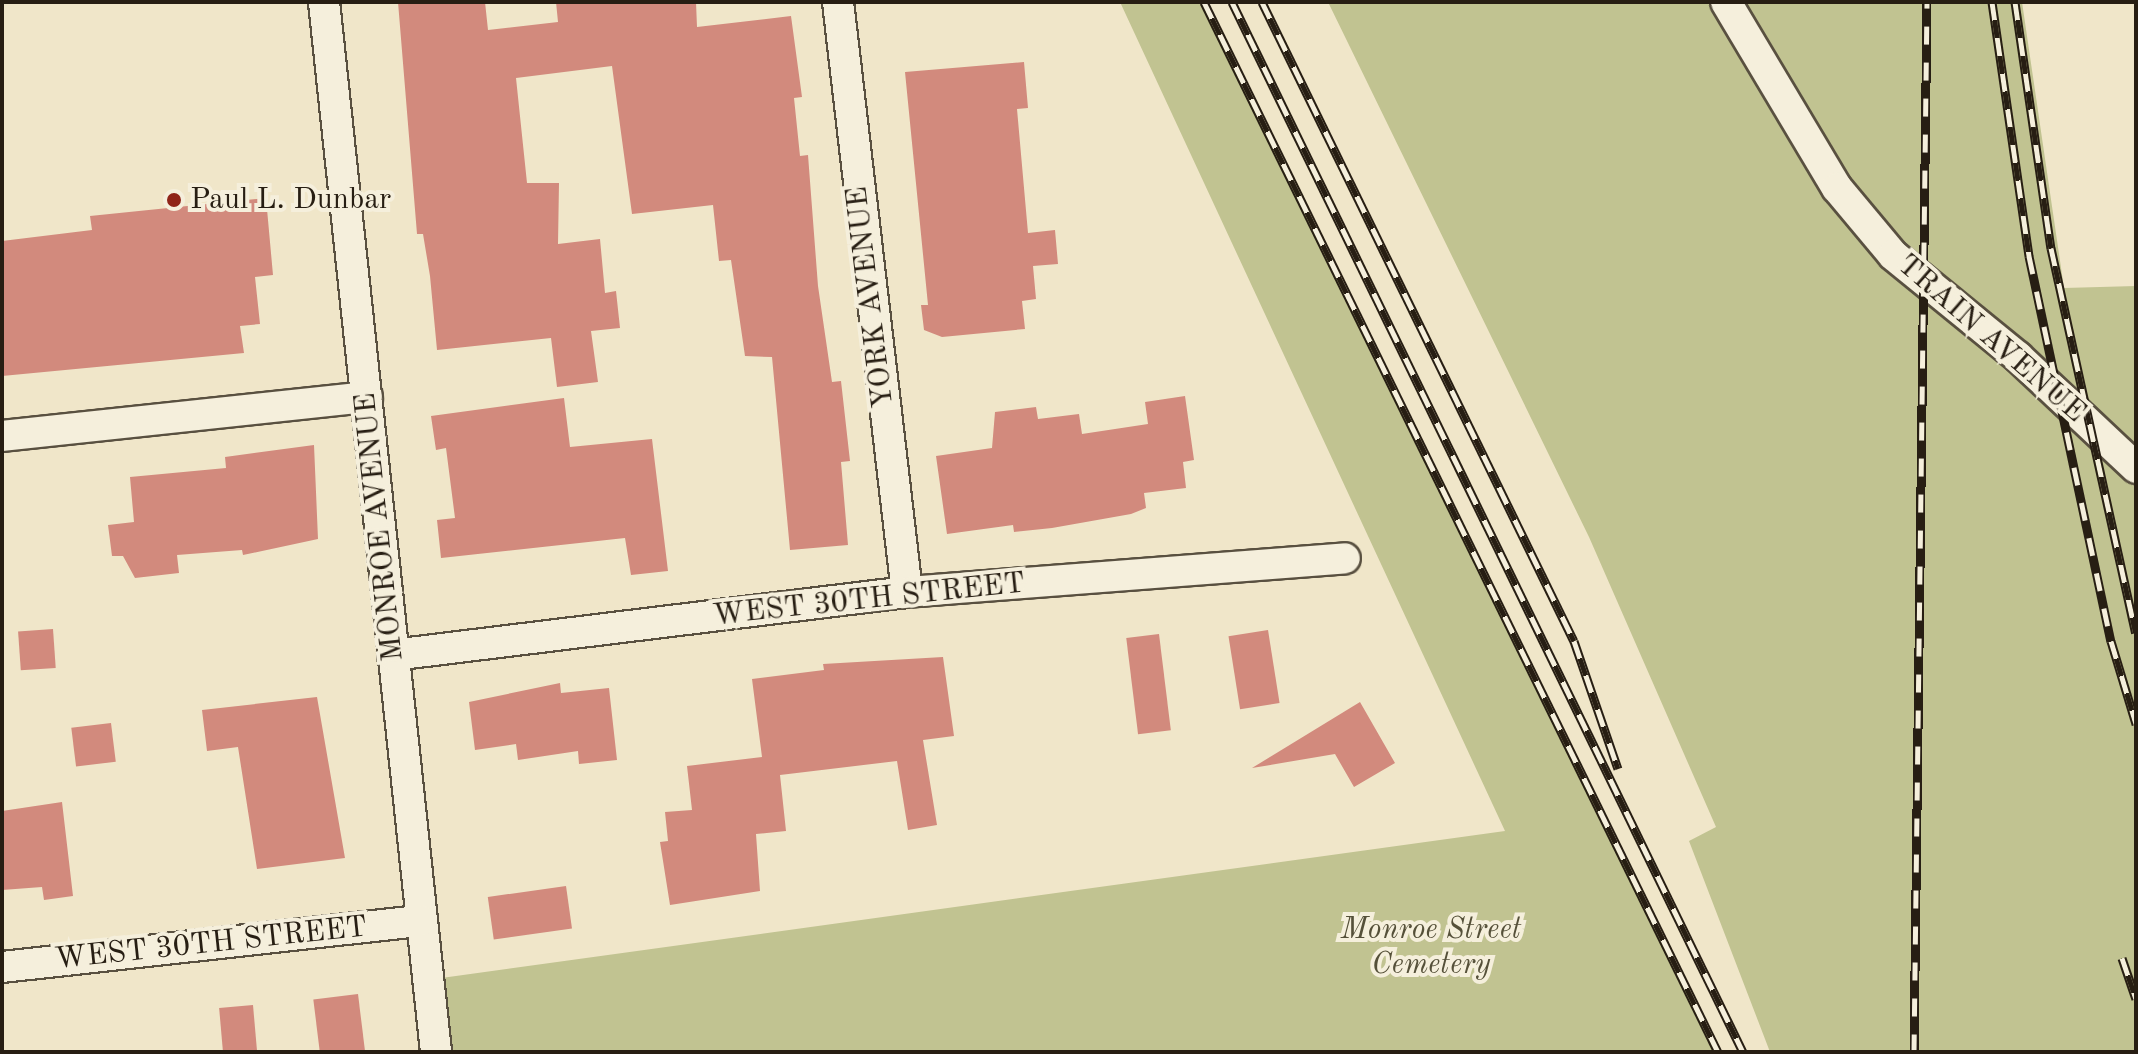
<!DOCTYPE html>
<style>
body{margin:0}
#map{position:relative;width:2138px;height:1054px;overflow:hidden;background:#f0e6c9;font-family:"Old Standard TT",serif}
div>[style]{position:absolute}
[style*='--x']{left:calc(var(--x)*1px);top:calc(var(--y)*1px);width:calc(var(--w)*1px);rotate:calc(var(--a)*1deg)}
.green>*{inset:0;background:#c1c391}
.building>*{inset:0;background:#d28a7d;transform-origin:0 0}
.roads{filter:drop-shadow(2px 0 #595040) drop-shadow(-2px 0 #595040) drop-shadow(0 2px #595040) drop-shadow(0 -2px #595040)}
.street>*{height:30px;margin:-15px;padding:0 15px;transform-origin:15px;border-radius:15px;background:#f5efdc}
.rail>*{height:9px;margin-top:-4.5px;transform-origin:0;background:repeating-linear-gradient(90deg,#f5efdc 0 18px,#271e13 0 36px);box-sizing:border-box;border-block:2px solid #271e13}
.dots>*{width:22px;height:22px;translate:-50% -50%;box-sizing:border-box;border:4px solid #f5efdc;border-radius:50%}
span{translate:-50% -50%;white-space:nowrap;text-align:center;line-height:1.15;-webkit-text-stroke:8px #f5efdc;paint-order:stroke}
.poi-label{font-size:30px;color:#271e13}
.left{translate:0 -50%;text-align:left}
.street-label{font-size:30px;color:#271e13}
.park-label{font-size:30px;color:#555039;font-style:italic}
.frame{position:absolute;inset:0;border:4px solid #271e13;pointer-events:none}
</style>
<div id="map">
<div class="green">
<div style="clip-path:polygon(1120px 2px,1204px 2px,1718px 1052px,436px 1052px,427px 980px,1505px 831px)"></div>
<div style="clip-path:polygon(1328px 2px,2022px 2px,2064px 288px,2136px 286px,2136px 1052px,1770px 1052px,1689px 841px,1716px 827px,1589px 537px)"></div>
</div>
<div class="building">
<div style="clip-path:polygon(398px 2px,485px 2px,488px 30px,558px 22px,556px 2px,696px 2px,697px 27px,791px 16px,802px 97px,794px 98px,800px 156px,808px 155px,818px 286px,832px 382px,841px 381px,850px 461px,841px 462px,848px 545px,790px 550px,772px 357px,745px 356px,731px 260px,719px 261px,713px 205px,632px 214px,612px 66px,516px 78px,527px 183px,559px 183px,558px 244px,600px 239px,605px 293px,616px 291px,620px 328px,591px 331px,598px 382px,557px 387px,551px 338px,437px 350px,430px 276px,423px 234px,417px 234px)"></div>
<div style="clip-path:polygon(1024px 62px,1028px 108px,1017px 109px,1028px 233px,1055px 230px,1058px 264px,1033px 266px,1036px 299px,1022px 301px,1025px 329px,942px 337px,924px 330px,921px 305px,928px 305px,905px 72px)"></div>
<div style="clip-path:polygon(266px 198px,273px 275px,255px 277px,260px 324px,240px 326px,244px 353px,2px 376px,2px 241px,92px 230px,90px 216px)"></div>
<div style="clip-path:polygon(1185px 396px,1194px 460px,1183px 462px,1186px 488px,1144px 493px,1146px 508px,1131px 514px,1052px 528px,1014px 532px,1013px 525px,947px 534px,936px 456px,992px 448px,995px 412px,1036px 407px,1038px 419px,1079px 414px,1082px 434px,1148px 424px,1145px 402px)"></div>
<div style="clip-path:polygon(564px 398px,570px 447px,652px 439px,668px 571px,631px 575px,625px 538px,441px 558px,437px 520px,455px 518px,446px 448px,436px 450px,431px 416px)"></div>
<div style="clip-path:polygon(314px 445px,318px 539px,243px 555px,242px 550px,177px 555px,179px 573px,135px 578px,123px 556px,112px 556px,108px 525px,134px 522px,130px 477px,226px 468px,225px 457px)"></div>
<div style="left:53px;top:629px;width:39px;height:35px;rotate:86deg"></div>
<div style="left:1268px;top:630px;width:74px;height:40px;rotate:81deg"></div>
<div style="left:1159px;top:634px;width:97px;height:33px;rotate:83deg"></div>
<div style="clip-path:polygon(943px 657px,954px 736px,923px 740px,937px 825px,908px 830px,897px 761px,780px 775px,786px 831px,756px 834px,760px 891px,670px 905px,660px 842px,668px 841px,665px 812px,692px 810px,687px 766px,762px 757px,752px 679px,824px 670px,823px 664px)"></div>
<div style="clip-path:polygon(560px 683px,561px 693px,609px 688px,617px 760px,579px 764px,578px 751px,518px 760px,516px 744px,475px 750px,469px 702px)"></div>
<div style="clip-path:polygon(317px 697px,345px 858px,257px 869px,238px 747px,207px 751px,202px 710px)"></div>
<div style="clip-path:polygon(1360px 702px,1395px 763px,1354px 787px,1335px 754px,1252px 768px)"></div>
<div style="left:111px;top:723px;width:39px;height:40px;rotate:83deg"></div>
<div style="clip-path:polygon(62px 802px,73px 896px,44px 900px,42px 887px,2px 890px,2px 811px)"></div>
<div style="left:566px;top:886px;width:43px;height:79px;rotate:82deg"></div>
<div style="left:358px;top:994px;width:58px;height:45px;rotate:83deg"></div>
<div style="left:253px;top:1005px;width:47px;height:34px;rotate:85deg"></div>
</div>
<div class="roads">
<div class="street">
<div style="--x:324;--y:2;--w:1056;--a:83.91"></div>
<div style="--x:838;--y:2;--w:594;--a:83.33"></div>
<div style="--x:1726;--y:2;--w:217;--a:59.2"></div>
<div style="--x:1837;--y:188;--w:87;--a:50.1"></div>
<div style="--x:1893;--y:255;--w:161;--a:39.2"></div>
<div style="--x:2018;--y:357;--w:162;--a:43.2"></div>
<div style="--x:2;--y:436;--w:367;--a:-6.1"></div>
<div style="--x:393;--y:655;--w:518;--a:-6.99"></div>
<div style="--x:907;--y:592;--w:439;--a:-4.4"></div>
<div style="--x:2;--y:967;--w:421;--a:-6.3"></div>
</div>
</div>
<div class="rail">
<div style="--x:1204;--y:2;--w:1169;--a:63.92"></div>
<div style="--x:1232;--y:2;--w:1168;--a:64.05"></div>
<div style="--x:1262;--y:2;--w:711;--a:63.98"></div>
<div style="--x:1574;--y:641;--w:135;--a:71"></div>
<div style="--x:1992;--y:2;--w:257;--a:81.7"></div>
<div style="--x:2029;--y:256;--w:394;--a:78"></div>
<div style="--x:2111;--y:641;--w:87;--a:73.2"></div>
<div style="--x:2015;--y:2;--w:249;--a:81.7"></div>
<div style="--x:2051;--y:248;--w:394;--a:77.6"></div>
<div style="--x:2122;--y:958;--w:43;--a:71.1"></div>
<div style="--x:1914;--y:1052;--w:1050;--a:-89.29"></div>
</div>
<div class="dots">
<div style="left:174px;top:200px;background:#8f2418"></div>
</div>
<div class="poi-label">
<span class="left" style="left:190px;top:200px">Paul L. Dunbar</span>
</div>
<div class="street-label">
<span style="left:871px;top:297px;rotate:-97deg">YORK AVENUE</span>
<span style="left:1991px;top:339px;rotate:41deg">TRAIN AVENUE</span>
<span style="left:380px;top:527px;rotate:-96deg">MONROE AVENUE</span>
<span style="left:869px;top:600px;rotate:-6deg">WEST 30TH STREET</span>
<span style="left:211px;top:944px;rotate:-6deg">WEST 30TH STREET</span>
</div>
<div class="park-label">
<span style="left:1431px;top:947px">Monroe Street<br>Cemetery</span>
</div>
<div class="frame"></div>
</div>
